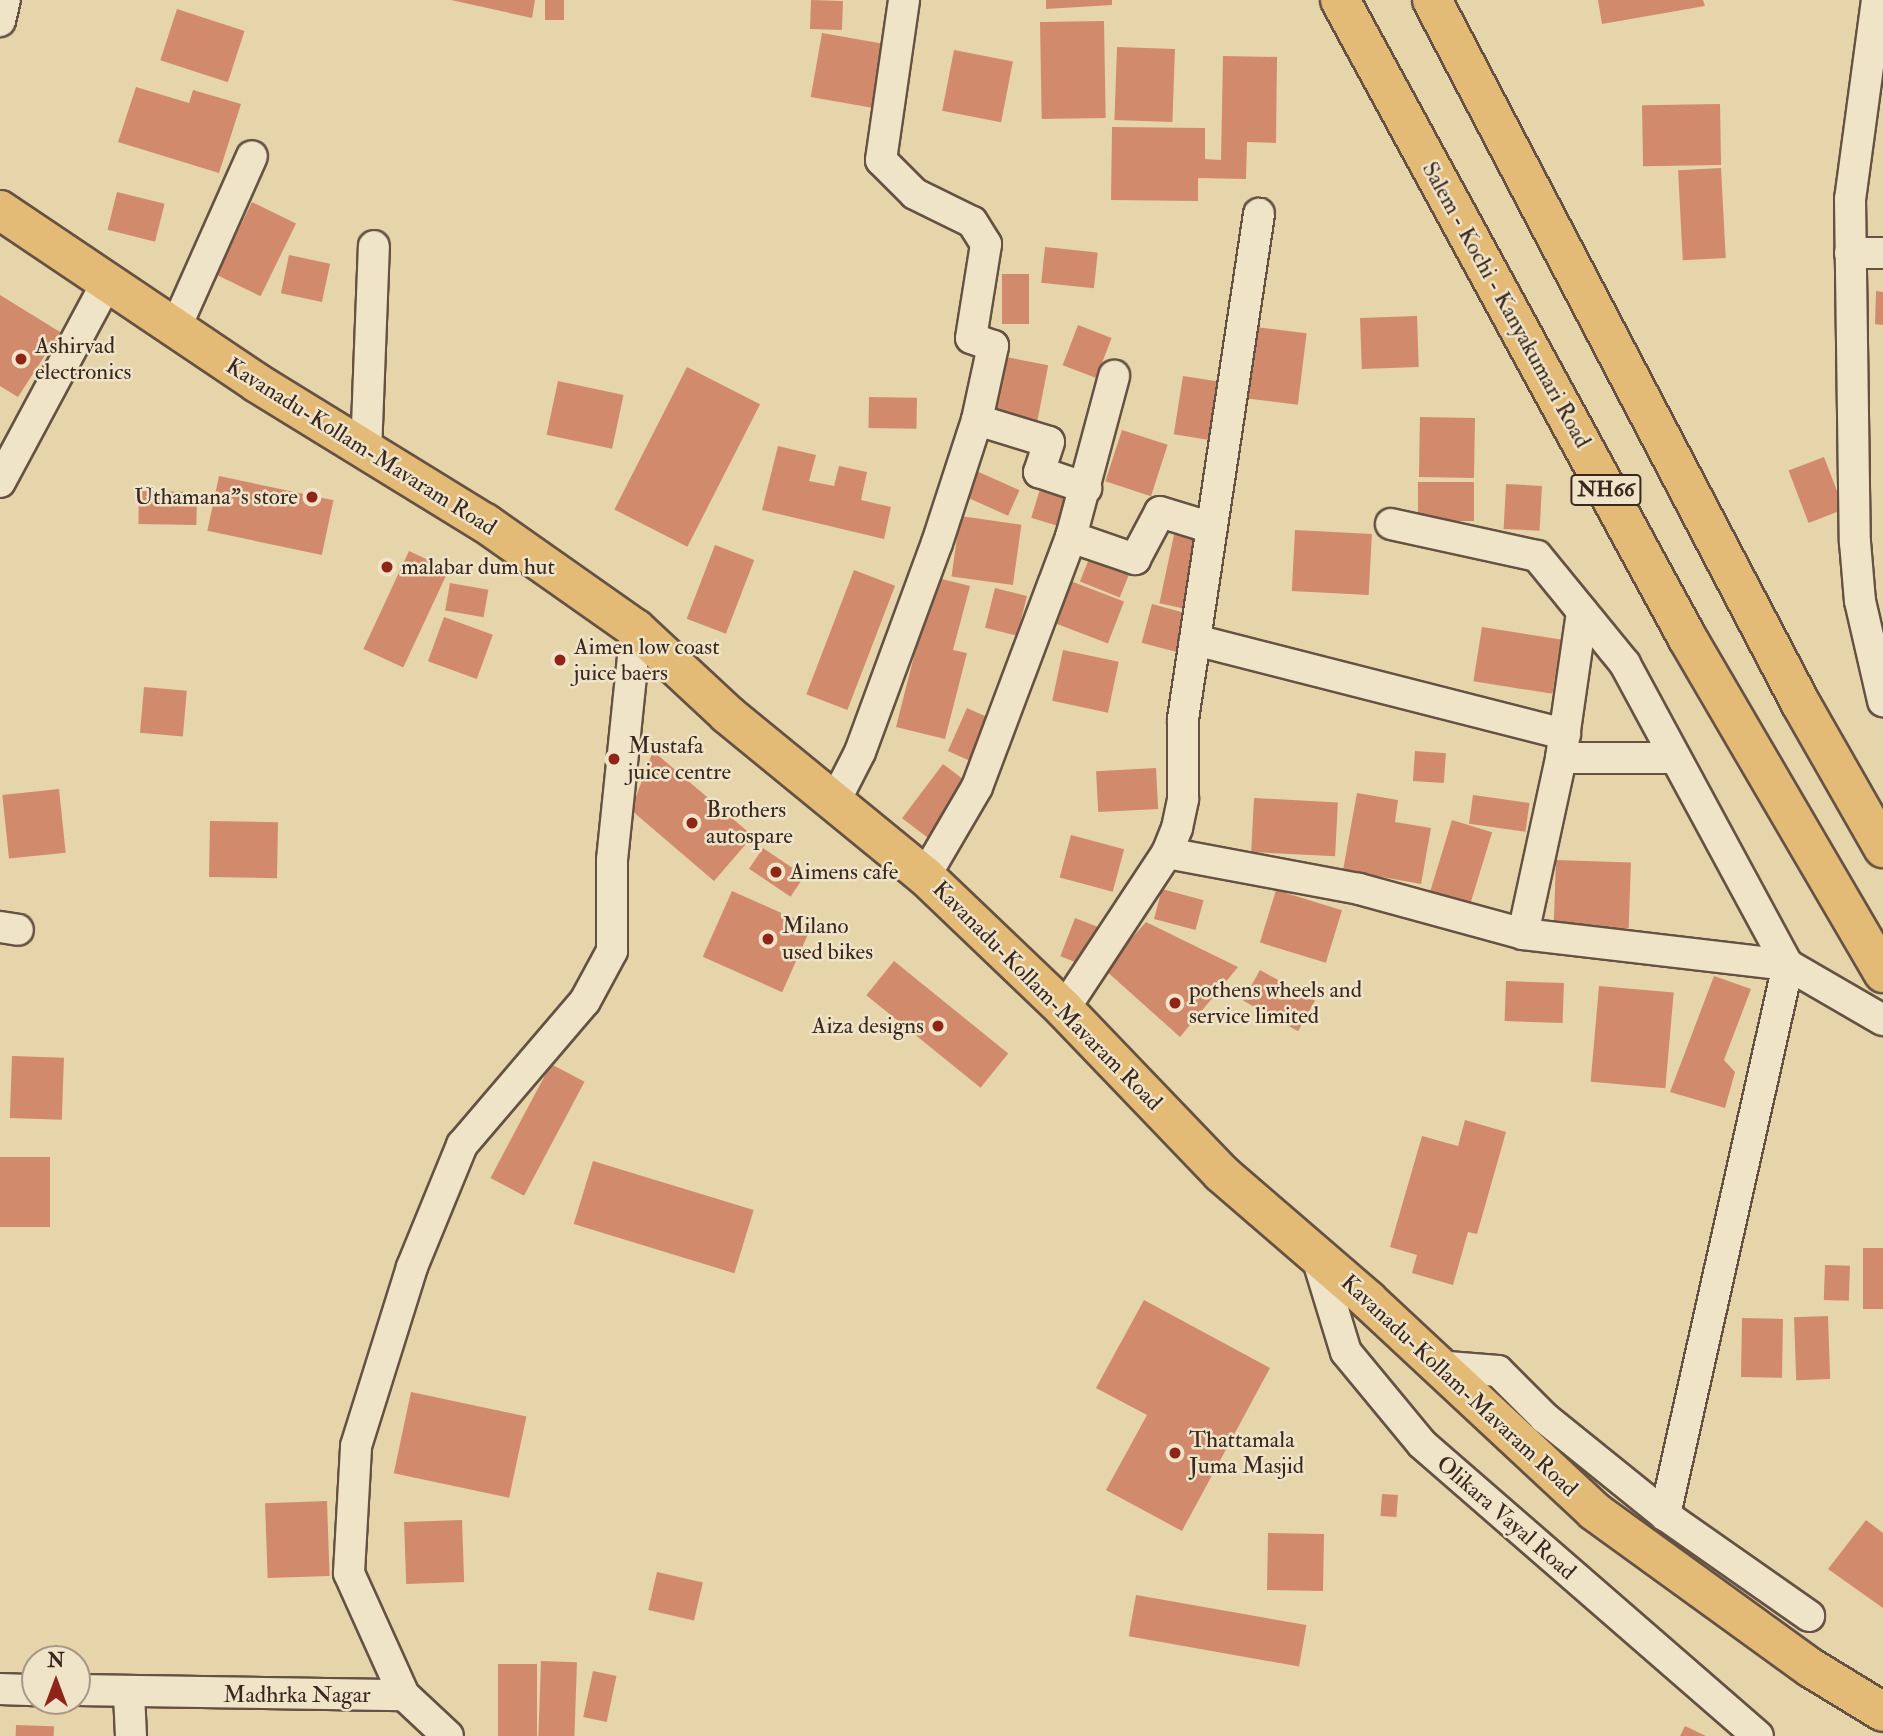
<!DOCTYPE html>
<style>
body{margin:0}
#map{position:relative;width:1883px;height:1736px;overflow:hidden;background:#e6d5ab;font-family:"IM FELL Double Pica",serif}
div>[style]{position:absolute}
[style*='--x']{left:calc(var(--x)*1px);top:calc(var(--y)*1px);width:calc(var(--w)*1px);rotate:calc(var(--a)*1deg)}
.building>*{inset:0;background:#d18b6c;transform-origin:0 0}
.roads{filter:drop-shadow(2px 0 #655243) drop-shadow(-2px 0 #655243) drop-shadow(0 2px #655243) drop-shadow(0 -2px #655243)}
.minor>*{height:30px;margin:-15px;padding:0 15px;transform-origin:15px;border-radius:15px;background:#efe4c8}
.primary>*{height:38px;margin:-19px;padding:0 19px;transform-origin:19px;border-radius:19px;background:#e3ba76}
.trunk>*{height:38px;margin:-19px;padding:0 19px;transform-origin:19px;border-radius:19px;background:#e3ba76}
.dots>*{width:19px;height:19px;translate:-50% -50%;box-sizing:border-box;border:4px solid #efe4c8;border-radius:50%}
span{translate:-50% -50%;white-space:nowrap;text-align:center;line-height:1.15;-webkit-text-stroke:5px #efe4c8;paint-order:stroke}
.shield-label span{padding:2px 5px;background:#efe4c8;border:2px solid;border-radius:5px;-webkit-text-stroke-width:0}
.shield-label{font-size:21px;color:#3a2720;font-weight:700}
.street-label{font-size:23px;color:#3a2720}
.poi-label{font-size:23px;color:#3a2720}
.left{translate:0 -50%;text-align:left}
.right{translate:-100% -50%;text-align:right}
.north{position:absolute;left:21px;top:1645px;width:70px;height:70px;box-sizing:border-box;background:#efe4c8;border:2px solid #a79885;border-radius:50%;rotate:0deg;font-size:19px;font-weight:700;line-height:28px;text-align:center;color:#3a2720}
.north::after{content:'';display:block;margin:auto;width:24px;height:32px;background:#8f2418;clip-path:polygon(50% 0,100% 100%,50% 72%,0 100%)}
</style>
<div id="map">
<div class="building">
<div style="clip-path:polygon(451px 0,535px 0,532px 18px)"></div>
<div style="left:545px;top:0;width:19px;height:20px"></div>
<div style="left:811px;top:0;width:32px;height:29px;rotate:2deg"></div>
<div style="clip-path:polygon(1046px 0,1112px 0,1112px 5px,1046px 9px)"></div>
<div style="clip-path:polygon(1598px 0,1703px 0,1705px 6px,1602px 24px)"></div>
<div style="left:177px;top:9px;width:71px;height:54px;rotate:18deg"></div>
<div style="left:1104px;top:21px;width:97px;height:64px;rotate:89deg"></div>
<div style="left:822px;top:33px;width:65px;height:65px;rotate:10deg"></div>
<div style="left:1117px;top:47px;width:58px;height:73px;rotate:2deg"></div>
<div style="left:954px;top:50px;width:60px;height:62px;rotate:11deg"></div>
<div style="clip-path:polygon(1223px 56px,1277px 57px,1276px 143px,1247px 142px,1246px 179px,1198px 178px,1198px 201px,1111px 200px,1112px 127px,1205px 128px,1205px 159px,1221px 160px)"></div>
<div style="clip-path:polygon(136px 87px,189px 103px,193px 90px,241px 104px,219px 173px,118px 142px)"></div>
<div style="left:1720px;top:104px;width:61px;height:78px;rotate:89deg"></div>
<div style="left:1721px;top:168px;width:90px;height:43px;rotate:87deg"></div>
<div style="left:117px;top:192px;width:49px;height:39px;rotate:14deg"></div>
<div style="left:252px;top:202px;width:49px;height:81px;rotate:26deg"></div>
<div style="left:1045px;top:247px;width:53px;height:36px;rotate:6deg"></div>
<div style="left:289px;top:255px;width:42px;height:39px;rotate:12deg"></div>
<div style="left:1002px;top:274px;width:27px;height:50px"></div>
<div style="clip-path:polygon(1876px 291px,1883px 292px,1883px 325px,1875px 324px)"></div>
<div style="clip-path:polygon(0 295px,60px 332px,18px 397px,0 386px)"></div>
<div style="left:1417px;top:316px;width:51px;height:57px;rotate:88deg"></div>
<div style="left:1078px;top:325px;width:36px;height:43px;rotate:21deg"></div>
<div style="left:1256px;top:327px;width:51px;height:72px;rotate:7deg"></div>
<div style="left:1006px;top:357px;width:43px;height:64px;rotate:11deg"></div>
<div style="left:687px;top:367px;width:82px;height:160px;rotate:27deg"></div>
<div style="left:1183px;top:376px;width:47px;height:59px;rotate:9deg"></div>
<div style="left:558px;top:381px;width:67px;height:55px;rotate:12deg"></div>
<div style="left:869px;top:397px;width:48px;height:31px;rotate:1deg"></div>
<div style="left:1420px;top:417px;width:55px;height:60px;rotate:1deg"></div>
<div style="left:1122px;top:430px;width:48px;height:54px;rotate:18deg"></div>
<div style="clip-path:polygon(778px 446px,816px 455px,809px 481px,834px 486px,839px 466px,867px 472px,861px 500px,891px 507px,884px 539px,762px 510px)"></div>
<div style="left:1824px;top:457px;width:56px;height:38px;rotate:69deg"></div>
<div style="left:972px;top:469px;width:52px;height:28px;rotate:24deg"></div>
<div style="left:219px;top:476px;width:117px;height:56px;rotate:12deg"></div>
<div style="left:1418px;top:482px;width:56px;height:39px"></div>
<div style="left:1506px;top:484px;width:36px;height:45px;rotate:3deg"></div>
<div style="left:1040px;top:489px;width:34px;height:30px;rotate:17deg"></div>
<div style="left:139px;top:491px;width:58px;height:33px;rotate:1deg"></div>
<div style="left:960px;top:516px;width:62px;height:61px;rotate:8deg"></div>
<div style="left:1175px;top:530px;width:34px;height:75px;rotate:12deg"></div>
<div style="left:1295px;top:530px;width:77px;height:61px;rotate:3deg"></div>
<div style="left:715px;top:545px;width:42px;height:79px;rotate:21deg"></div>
<div style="left:1093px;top:549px;width:43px;height:35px;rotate:22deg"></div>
<div style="left:409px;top:551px;width:44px;height:108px;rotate:25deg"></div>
<div style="left:854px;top:570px;width:44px;height:133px;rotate:21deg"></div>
<div style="clip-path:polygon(934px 577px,970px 586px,953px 650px,967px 653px,945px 739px,896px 727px)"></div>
<div style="left:1068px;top:580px;width:60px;height:45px;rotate:21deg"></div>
<div style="left:450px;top:583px;width:39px;height:28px;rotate:10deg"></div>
<div style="left:995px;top:588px;width:33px;height:41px;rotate:14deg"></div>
<div style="left:1152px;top:604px;width:43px;height:40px;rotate:15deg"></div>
<div style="left:444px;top:617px;width:52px;height:47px;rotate:20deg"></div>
<div style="left:1482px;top:627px;width:80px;height:55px;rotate:9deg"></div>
<div style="left:1063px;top:650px;width:57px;height:52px;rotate:12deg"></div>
<div style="left:144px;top:687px;width:43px;height:46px;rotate:5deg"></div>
<div style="left:967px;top:708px;width:27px;height:47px;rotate:24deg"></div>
<div style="clip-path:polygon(653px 751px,753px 836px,714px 881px,631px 810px)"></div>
<div style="left:1415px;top:751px;width:31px;height:30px;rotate:4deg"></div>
<div style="left:943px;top:764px;width:34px;height:68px;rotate:37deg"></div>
<div style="left:1156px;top:768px;width:41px;height:60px;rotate:87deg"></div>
<div style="left:59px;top:789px;width:64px;height:57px;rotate:84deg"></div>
<div style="clip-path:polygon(1357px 793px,1398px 800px,1395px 822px,1431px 828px,1421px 884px,1343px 870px)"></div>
<div style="left:1473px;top:795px;width:57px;height:29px;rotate:8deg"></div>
<div style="left:1254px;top:798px;width:84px;height:54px;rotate:3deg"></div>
<div style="left:1452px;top:820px;width:42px;height:77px;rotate:17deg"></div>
<div style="left:210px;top:821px;width:68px;height:56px;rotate:1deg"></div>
<div style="left:1071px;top:835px;width:55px;height:44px;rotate:15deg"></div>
<div style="left:763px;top:848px;width:50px;height:25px;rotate:34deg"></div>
<div style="left:1556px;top:860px;width:75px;height:66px;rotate:2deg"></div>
<div style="left:1162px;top:889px;width:43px;height:31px;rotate:15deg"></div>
<div style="left:1276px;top:890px;width:69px;height:55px;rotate:17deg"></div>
<div style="left:732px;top:891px;width:87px;height:72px;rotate:24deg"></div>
<div style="left:1075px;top:918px;width:25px;height:41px;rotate:21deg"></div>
<div style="clip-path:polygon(1146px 922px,1238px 967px,1180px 1037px,1104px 969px)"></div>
<div style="left:894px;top:961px;width:147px;height:44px;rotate:39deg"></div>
<div style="left:1260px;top:970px;width:63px;height:35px;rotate:29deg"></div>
<div style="clip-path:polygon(1714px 976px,1751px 989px,1724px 1060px,1735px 1072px,1725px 1108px,1670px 1092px)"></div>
<div style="left:1506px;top:981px;width:58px;height:40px;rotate:2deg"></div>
<div style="left:1599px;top:986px;width:75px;height:96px;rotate:5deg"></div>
<div style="left:12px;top:1056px;width:52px;height:62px;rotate:2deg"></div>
<div style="left:551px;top:1064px;width:38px;height:129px;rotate:28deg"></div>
<div style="clip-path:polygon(1465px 1120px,1506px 1132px,1477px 1234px,1468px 1232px,1453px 1285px,1412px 1273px,1417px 1255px,1390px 1247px,1422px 1136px,1458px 1146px)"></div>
<div style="left:0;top:1157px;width:50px;height:70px"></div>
<div style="left:593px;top:1161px;width:168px;height:66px;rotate:17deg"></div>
<div style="left:1863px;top:1248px;width:20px;height:61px"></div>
<div style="left:1825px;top:1265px;width:25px;height:35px;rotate:2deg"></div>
<div style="clip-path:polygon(1144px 1300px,1270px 1368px,1182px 1531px,1106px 1490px,1147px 1415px,1096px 1388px)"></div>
<div style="left:1828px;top:1316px;width:63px;height:34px;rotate:88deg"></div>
<div style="left:1742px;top:1318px;width:41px;height:59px;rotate:1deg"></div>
<div style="left:411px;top:1392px;width:118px;height:83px;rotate:12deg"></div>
<div style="left:1382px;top:1494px;width:16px;height:22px;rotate:4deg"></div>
<div style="left:327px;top:1501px;width:75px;height:62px;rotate:88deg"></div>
<div style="left:462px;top:1520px;width:62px;height:58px;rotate:88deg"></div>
<div style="clip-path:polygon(1866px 1520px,1883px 1533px,1883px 1608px,1828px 1569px)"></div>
<div style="left:1268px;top:1533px;width:56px;height:57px;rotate:1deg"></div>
<div style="left:657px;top:1572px;width:47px;height:39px;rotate:13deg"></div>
<div style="left:1136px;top:1595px;width:173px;height:42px;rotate:10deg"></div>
<div style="left:541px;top:1661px;width:36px;height:75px;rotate:2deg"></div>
<div style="left:498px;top:1664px;width:39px;height:72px"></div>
<div style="left:593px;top:1671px;width:24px;height:47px;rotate:12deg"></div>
<div style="left:16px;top:1725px;width:38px;height:11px;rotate:2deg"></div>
<div style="clip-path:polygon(1685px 1726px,1706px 1736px,1680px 1736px)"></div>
</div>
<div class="roads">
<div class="minor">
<div style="--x:1877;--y:0;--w:201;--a:97.7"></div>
<div style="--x:1850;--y:199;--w:343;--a:89.2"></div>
<div style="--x:1855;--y:542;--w:59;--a:85.2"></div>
<div style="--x:1860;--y:601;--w:103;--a:77"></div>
<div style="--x:0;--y:21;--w:22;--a:-77"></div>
<div style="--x:1850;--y:253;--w:33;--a:0"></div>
<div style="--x:175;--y:329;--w:189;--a:-66"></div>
<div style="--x:977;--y:420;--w:75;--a:17"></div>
<div style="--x:1049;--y:442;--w:32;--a:108"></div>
<div style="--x:1039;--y:472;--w:50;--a:18.8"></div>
<div style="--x:366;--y:452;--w:206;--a:-87.8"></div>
<div style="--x:0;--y:482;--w:225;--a:-61.8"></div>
<div style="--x:1391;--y:524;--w:149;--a:12.4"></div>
<div style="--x:1537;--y:556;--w:139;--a:50.8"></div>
<div style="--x:1625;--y:664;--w:342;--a:61.6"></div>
<div style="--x:1788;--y:965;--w:564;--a:102.61"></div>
<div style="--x:1665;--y:1515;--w:154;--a:-141.1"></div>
<div style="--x:1545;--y:1418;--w:66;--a:-135"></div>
<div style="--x:1498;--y:1371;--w:63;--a:-175.5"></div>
<div style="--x:1071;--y:537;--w:68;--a:19"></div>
<div style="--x:1135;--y:559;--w:53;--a:-62"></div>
<div style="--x:1160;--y:512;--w:54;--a:17.1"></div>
<div style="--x:1195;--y:640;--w:382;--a:14.3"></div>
<div style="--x:1561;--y:758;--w:111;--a:0"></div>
<div style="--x:834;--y:803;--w:57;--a:-63"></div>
<div style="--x:860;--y:752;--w:223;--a:-69.8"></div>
<div style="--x:937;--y:543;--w:129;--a:-72"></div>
<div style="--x:977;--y:420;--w:76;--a:-77.8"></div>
<div style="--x:993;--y:346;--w:23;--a:-160"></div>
<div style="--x:971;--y:338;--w:95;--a:-80.9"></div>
<div style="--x:986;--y:244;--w:26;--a:-122"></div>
<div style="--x:972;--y:222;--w:64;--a:-153.8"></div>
<div style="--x:915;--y:194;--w:48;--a:-135"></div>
<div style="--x:881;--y:160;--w:162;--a:-81.8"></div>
<div style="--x:1167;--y:853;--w:195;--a:10.6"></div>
<div style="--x:1359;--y:889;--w:170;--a:15.3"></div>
<div style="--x:1523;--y:934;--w:267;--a:6.7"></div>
<div style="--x:1788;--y:965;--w:110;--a:30.1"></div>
<div style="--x:925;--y:876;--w:103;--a:-59.7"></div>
<div style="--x:977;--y:787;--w:267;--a:-69.4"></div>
<div style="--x:1071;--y:537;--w:167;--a:-75"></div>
<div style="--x:0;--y:927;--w:18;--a:9"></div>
<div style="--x:1523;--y:934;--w:180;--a:-77.8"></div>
<div style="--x:1561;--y:758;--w:148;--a:-81.8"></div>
<div style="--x:1064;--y:1009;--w:187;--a:-56.6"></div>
<div style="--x:1167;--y:853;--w:27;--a:-68"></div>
<div style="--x:1177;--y:828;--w:30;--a:-78"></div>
<div style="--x:1183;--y:799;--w:80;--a:-90"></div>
<div style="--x:1183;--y:719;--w:511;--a:-81.44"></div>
<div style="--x:1316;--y:1254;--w:102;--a:73"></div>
<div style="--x:1346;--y:1352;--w:119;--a:50.4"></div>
<div style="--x:1422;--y:1444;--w:445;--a:41"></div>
<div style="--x:1665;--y:1515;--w:176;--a:35"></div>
<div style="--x:0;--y:1689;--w:35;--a:2"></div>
<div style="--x:77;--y:1690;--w:327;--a:0.9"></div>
<div style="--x:404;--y:1695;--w:60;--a:43"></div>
<div style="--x:129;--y:1694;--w:42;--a:87.3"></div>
<div style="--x:404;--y:1695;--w:134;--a:-114.3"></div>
<div style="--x:349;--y:1573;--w:127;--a:-86.8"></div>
<div style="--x:356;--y:1446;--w:188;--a:-72.6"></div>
<div style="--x:412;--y:1267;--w:132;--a:-67.7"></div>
<div style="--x:462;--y:1145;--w:189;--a:-49.5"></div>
<div style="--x:585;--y:1001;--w:57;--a:-61.6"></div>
<div style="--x:612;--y:951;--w:91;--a:-90"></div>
<div style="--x:612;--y:860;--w:232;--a:-84.1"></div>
</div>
<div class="primary">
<div style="--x:0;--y:210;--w:310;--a:33.9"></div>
<div style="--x:257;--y:383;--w:268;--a:31.6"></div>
<div style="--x:485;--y:523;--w:184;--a:35.1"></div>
<div style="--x:636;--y:629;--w:125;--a:43"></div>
<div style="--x:727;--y:714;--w:256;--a:39.3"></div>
<div style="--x:925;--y:876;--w:192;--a:43.7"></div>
<div style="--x:1064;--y:1009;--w:227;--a:46.2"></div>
<div style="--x:1221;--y:1173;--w:194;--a:40.8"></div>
<div style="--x:1368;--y:1300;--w:309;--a:43"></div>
<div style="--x:1594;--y:1511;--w:268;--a:35.9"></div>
<div style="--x:1811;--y:1668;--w:84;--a:31.4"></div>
</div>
<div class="trunk">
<div style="--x:1340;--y:0;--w:728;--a:61.43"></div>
<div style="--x:1688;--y:639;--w:387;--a:59.7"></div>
<div style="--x:1432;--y:0;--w:795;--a:62.34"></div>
<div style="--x:1801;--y:704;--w:166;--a:60.3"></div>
</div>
</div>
<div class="dots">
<div style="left:21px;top:359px;background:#8f2418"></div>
<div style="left:312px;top:497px;background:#8f2418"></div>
<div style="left:387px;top:567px;background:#8f2418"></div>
<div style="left:560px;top:660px;background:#8f2418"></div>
<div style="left:614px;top:759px;background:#8f2418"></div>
<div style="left:692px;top:823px;background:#8f2418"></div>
<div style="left:776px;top:872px;background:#8f2418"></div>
<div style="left:768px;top:939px;background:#8f2418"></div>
<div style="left:1175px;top:1003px;background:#8f2418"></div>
<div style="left:938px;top:1026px;background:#8f2418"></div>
<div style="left:1175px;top:1453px;background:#8f2418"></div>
</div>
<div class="shield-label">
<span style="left:1606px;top:490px">NH66</span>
</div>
<div class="street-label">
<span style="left:1506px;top:305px;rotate:61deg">Salem - Kochi - Kanyakumari Road</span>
<span style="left:361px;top:447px;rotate:32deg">Kavanadu-Kollam-Mavaram Road</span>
<span style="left:1047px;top:996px;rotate:45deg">Kavanadu-Kollam-Mavaram Road</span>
<span style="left:1459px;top:1386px;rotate:43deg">Kavanadu-Kollam-Mavaram Road</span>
<span style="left:1506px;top:1518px;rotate:41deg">Olikara Vayal Road</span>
<span style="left:297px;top:1695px">Madhrka Nagar</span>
</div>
<div class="poi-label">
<span class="left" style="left:35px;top:359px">Ashirvad<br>electronics</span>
<span class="right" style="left:298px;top:497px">Uthamana"s store</span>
<span class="left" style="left:401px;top:567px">malabar dum hut</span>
<span class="left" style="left:574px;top:660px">Aimen low coast<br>juice baers</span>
<span class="left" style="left:628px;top:759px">Mustafa<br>juice centre</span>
<span class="left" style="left:706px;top:823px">Brothers<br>autospare</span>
<span class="left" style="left:790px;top:872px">Aimens cafe</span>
<span class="left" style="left:782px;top:939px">Milano<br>used bikes</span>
<span class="left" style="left:1189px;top:1003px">pothens wheels and<br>service limited</span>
<span class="right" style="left:924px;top:1026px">Aiza designs</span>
<span class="left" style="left:1189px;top:1453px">Thattamala<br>Juma Masjid</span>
</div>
<div class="north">N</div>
</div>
